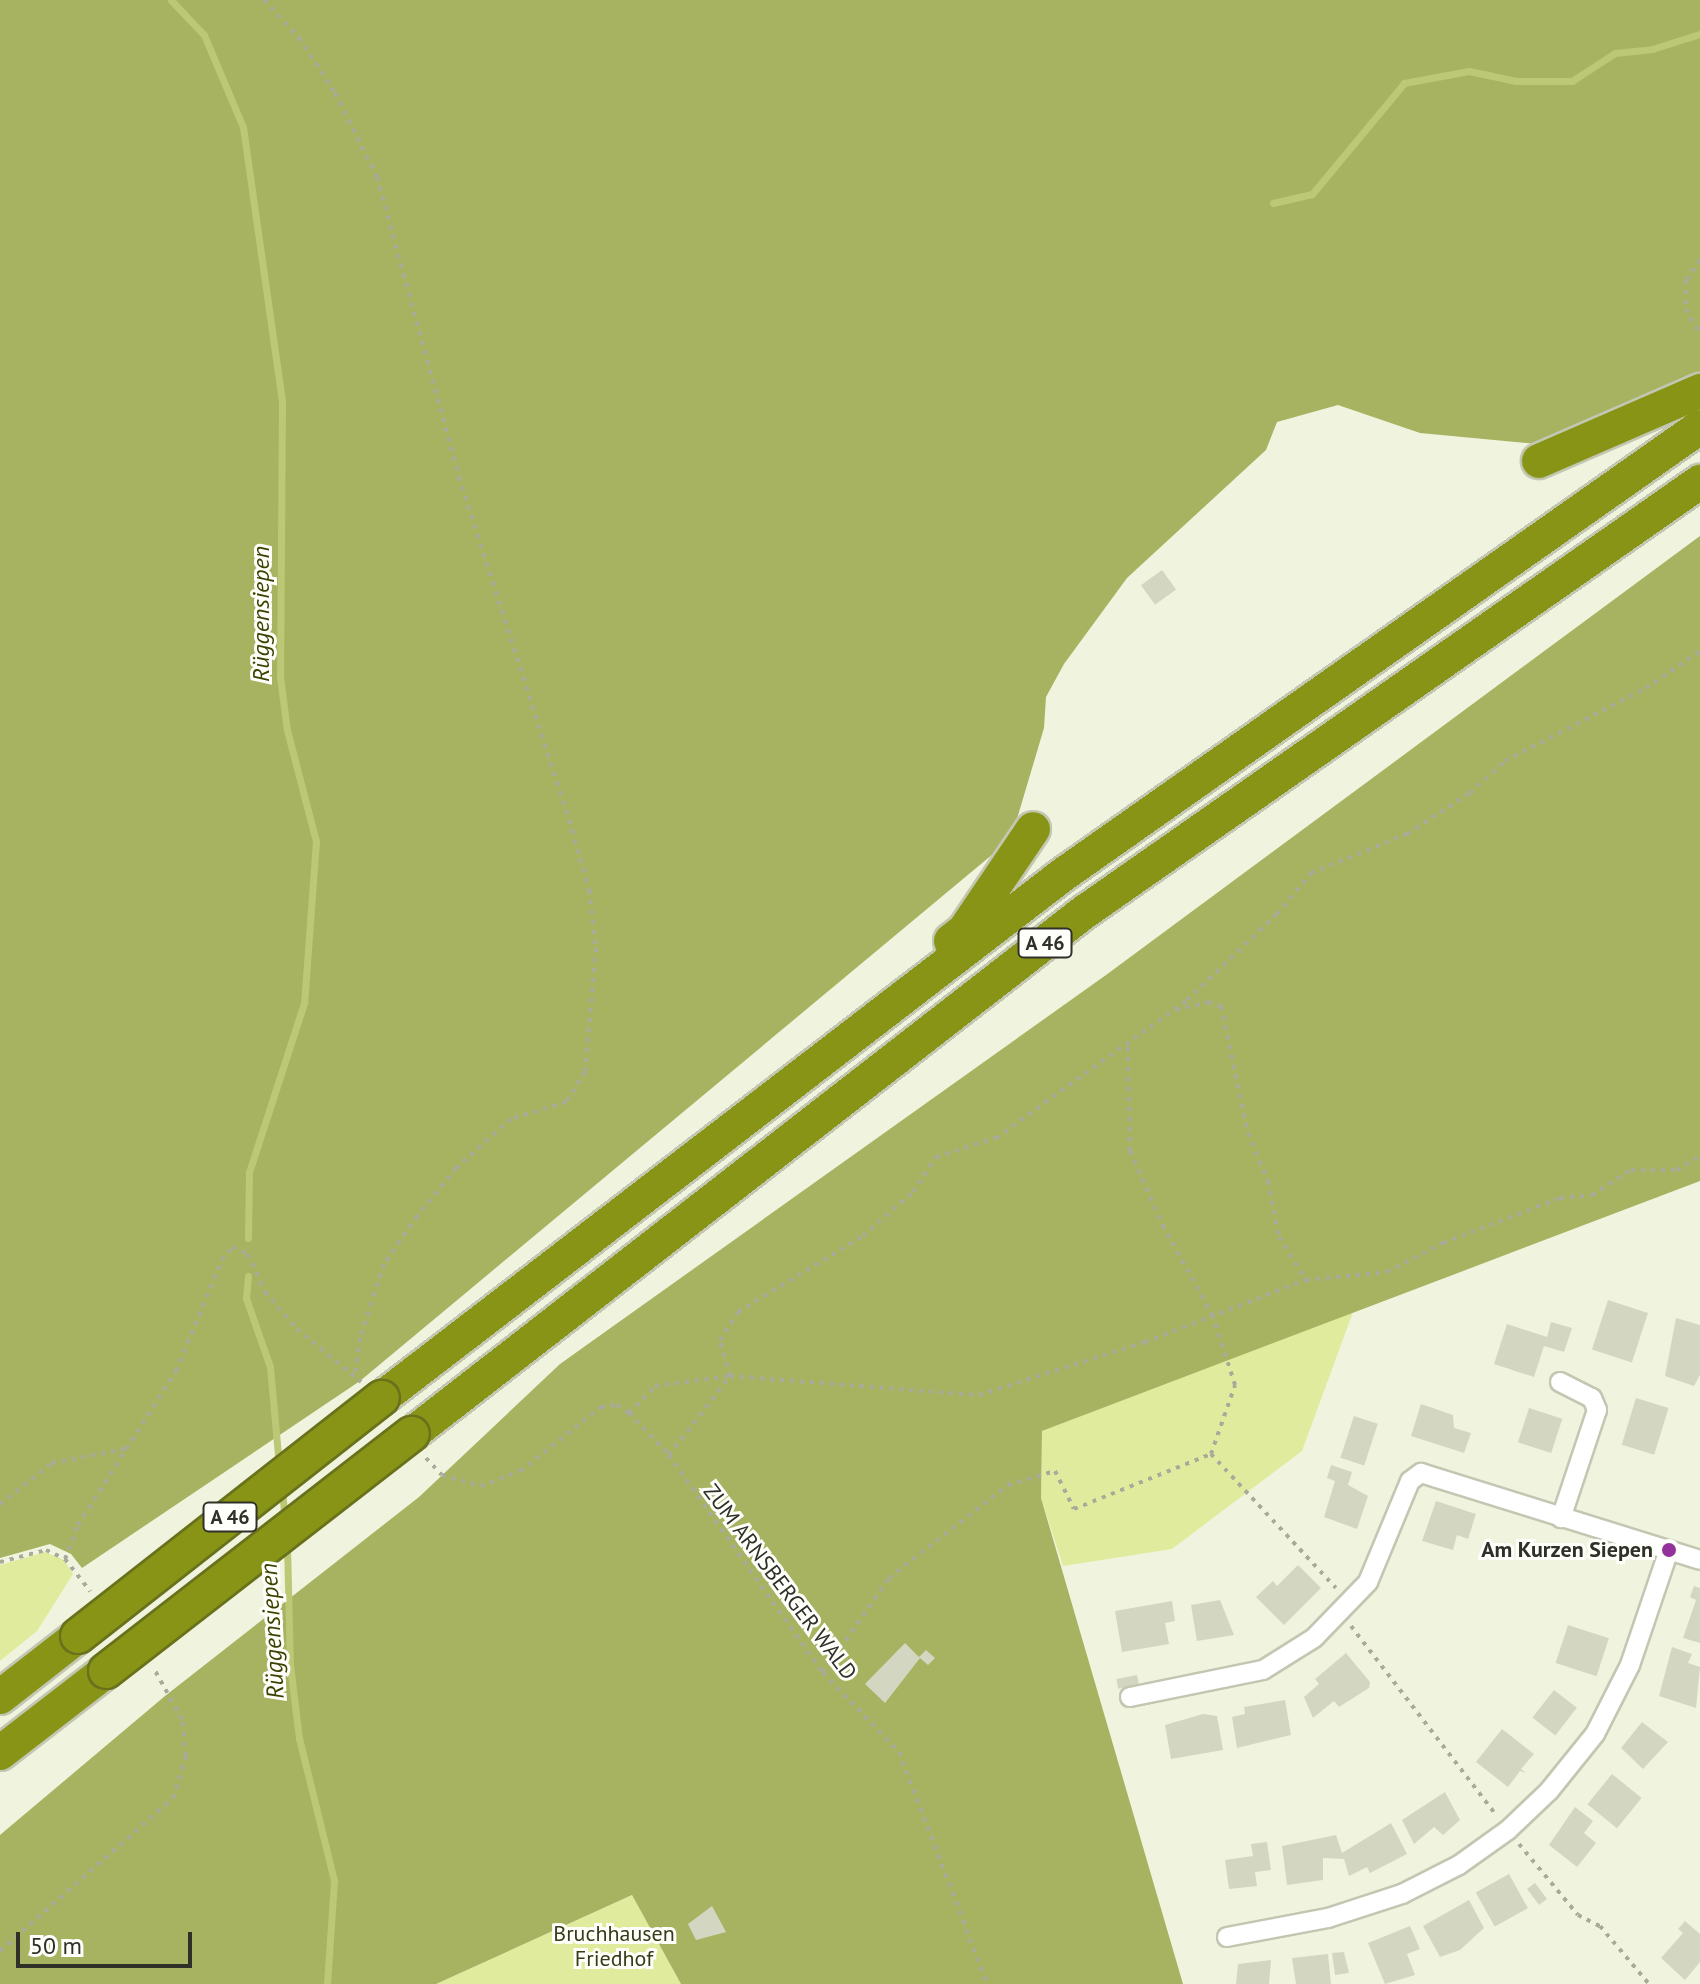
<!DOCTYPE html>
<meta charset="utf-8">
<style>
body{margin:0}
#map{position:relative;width:1700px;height:1984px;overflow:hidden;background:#f0f4de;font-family:"PT Sans",sans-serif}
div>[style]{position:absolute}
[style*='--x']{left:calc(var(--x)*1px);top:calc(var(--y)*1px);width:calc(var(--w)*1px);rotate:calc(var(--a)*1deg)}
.green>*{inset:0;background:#e0eb9d}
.forest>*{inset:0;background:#a8b361}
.stream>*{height:7px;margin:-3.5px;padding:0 3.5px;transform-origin:3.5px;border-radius:3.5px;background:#bcc875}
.building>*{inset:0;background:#d3d7c1;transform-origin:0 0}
.path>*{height:4px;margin-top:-2px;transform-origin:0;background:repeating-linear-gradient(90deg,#a8ab9a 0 4px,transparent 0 10px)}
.roads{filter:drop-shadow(2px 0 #c3c7b2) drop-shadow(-2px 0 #c3c7b2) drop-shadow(0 2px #c3c7b2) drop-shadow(0 -2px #c3c7b2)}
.street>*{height:18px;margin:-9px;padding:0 9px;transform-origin:9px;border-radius:9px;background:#fff}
.highway>*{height:34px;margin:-17px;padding:0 17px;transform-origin:17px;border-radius:17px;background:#889415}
.bridges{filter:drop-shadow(2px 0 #69711c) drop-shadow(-2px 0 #69711c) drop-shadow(0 2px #69711c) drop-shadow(0 -2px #69711c)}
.highway-bridge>*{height:34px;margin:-17px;padding:0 17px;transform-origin:17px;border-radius:17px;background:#889415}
.dots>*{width:22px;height:22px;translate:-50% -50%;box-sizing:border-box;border:4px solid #fefffa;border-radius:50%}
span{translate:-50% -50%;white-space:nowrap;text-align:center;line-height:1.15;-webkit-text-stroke:6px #fefffa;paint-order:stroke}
.shield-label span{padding:2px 6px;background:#fefffa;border:2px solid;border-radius:6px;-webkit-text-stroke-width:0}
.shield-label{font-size:20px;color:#2f3028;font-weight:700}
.poi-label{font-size:22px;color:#2f3028;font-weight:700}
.right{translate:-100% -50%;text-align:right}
.street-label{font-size:22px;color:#2f3028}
.park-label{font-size:22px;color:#373b18}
.water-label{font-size:24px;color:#3d4200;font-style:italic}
.scale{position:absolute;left:16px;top:1932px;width:176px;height:36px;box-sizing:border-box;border:4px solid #2f3028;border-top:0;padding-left:10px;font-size:24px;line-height:28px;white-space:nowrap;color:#2f3028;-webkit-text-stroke:6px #fefffa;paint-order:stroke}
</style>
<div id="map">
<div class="green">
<div style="clip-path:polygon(1353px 1312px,1302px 1451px,1172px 1549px,1063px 1566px,1041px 1498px,1042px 1431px)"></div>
<div style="clip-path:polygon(45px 1552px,64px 1560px,73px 1574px,37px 1631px,0 1661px,0 1565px)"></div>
<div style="clip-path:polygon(632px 1895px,681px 1984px,436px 1984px)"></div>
</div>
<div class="forest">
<div style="clip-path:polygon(0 0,1700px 0,1700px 373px,1538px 444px,1420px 433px,1338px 405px,1277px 422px,1266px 450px,1127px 578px,1064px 664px,1046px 697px,1044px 728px,1011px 839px,360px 1381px,82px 1568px,71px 1554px,50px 1544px,0 1558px)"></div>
<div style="clip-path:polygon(1700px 536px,1700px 1181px,1042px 1431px,1041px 1498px,1183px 1984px,681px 1984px,632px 1895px,436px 1984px,0 1984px,0 1835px,165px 1696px,419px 1497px,560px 1364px,1106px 975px)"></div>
</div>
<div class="stream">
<div style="--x:171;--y:0;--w:48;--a:46.7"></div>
<div style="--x:204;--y:35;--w:100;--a:67"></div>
<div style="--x:243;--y:127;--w:278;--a:81.9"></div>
<div style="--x:282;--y:402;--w:275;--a:90.4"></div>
<div style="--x:280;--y:677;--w:53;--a:82.5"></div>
<div style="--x:287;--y:730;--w:115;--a:75.4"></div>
<div style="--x:316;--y:841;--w:162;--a:94.2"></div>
<div style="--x:304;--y:1003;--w:178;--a:108"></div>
<div style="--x:249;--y:1172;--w:66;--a:90.9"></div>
<div style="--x:1273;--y:203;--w:40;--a:-13"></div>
<div style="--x:1312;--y:194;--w:144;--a:-50.3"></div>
<div style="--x:1404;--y:83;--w:66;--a:-10.5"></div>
<div style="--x:1469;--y:71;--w:48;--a:12"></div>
<div style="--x:1516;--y:81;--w:56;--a:0"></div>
<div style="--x:1572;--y:81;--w:51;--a:-33.1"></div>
<div style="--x:1615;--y:53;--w:37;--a:-6"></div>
<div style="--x:1652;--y:49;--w:50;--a:-17.4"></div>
<div style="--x:248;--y:1276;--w:22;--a:95"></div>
<div style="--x:246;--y:1298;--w:73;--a:70.8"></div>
<div style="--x:270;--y:1367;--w:98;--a:84.8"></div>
<div style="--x:282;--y:1489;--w:32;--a:85"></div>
<div style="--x:287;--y:1545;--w:120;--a:88.6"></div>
<div style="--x:290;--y:1665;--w:74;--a:83"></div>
<div style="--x:299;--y:1738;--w:147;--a:76.2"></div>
<div style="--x:334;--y:1881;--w:103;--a:93.9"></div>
</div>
<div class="building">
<div style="left:1162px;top:570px;width:24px;height:26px;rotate:54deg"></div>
<div style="left:1608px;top:1300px;width:42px;height:52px;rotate:18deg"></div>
<div style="clip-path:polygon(1676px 1318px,1700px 1325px,1700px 1375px,1694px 1386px,1665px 1376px)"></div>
<div style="clip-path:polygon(1551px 1322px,1572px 1328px,1564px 1352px,1544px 1346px,1534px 1377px,1494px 1364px,1507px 1324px,1547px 1337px)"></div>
<div style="left:1636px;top:1398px;width:34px;height:49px;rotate:17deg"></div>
<div style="clip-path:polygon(1421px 1404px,1453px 1415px,1454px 1428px,1471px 1433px,1464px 1453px,1411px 1436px)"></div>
<div style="left:1529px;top:1408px;width:35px;height:36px;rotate:18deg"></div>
<div style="left:1354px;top:1416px;width:25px;height:44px;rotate:18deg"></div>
<div style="clip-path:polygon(1331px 1465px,1352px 1472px,1348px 1485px,1368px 1496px,1357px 1529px,1324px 1517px,1335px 1481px,1327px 1478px)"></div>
<div style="clip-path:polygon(1436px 1501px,1476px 1514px,1468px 1539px,1457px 1535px,1453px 1550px,1422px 1541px)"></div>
<div style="clip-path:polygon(1298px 1565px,1321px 1588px,1284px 1625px,1256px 1597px,1273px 1581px,1277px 1586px)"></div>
<div style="clip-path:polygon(1694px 1586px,1700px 1588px,1700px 1643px,1683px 1638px,1696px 1600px,1690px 1597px)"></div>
<div style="clip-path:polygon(1220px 1600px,1234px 1635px,1197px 1641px,1191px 1605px)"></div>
<div style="clip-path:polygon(1172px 1601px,1175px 1621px,1165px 1623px,1169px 1644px,1122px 1652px,1115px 1611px)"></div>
<div style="left:1568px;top:1625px;width:43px;height:40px;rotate:18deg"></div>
<div style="clip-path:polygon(905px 1643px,919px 1657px,926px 1650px,935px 1658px,928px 1665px,920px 1658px,885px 1703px,865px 1684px)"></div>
<div style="clip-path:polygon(1672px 1647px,1692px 1654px,1688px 1663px,1700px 1667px,1696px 1708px,1659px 1696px)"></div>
<div style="clip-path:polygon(1346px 1653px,1370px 1682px,1369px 1688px,1339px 1707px,1334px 1701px,1313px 1718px,1304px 1697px,1319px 1684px,1315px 1679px)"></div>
<div style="left:1137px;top:1675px;width:10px;height:21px;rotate:79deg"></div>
<div style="left:1554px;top:1690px;width:29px;height:35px;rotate:38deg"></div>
<div style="clip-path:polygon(1285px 1700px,1291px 1735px,1237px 1748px,1232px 1717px,1245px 1714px,1244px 1707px)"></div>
<div style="clip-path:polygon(1203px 1714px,1217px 1716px,1223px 1750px,1171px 1759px,1165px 1725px)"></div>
<div style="clip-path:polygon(1642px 1722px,1668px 1742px,1643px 1769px,1621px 1748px)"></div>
<div style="clip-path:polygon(1502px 1729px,1534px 1754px,1521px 1769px,1526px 1773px,1520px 1771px,1508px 1787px,1476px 1762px)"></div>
<div style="left:1612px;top:1774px;width:38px;height:39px;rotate:39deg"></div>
<div style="clip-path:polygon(1445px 1792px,1460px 1820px,1443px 1835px,1434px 1827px,1414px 1844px,1402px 1820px)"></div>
<div style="clip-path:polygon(1575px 1807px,1593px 1821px,1584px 1833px,1596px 1843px,1577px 1867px,1549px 1845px)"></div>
<div style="clip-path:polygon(1391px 1823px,1407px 1854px,1370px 1873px,1367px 1867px,1349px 1876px,1344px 1859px,1323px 1858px,1323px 1880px,1287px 1885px,1282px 1846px,1336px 1835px,1342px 1853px)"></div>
<div style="clip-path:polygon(1267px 1842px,1271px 1870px,1255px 1872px,1257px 1886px,1229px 1889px,1225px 1860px,1253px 1856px,1251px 1844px)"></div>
<div style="left:1509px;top:1874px;width:39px;height:38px;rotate:61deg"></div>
<div style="left:1535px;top:1883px;width:20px;height:10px;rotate:53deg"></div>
<div style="clip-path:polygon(1469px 1900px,1484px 1928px,1460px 1950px,1440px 1957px,1423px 1926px)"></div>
<div style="clip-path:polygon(712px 1906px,726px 1932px,696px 1940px,688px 1924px)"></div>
<div style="clip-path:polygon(1685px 1921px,1700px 1934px,1700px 1962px,1685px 1980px,1661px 1958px,1683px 1933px,1678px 1929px)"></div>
<div style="clip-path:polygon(1410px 1926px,1420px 1949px,1407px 1954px,1415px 1975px,1385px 1984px,1368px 1943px)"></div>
<div style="clip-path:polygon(1344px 1952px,1349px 1973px,1335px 1975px,1332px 1953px)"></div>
<div style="clip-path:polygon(1328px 1954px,1331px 1984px,1296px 1984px,1292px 1958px)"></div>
<div style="clip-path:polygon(1271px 1960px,1269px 1984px,1236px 1984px,1238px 1964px)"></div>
</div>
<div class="path">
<div style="--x:264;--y:0;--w:52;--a:47.4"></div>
<div style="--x:299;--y:38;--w:66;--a:56.8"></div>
<div style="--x:335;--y:93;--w:94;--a:63.4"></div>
<div style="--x:377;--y:177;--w:311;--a:74.7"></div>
<div style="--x:459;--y:477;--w:371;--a:72.2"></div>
<div style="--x:572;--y:830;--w:62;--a:74.2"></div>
<div style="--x:589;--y:890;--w:58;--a:83.1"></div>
<div style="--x:596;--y:948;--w:124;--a:95.1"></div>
<div style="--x:585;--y:1072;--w:36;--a:122"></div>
<div style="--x:566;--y:1102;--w:58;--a:162.8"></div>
<div style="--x:511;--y:1119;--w:74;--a:138.3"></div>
<div style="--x:456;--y:1168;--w:62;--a:129.1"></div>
<div style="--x:417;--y:1216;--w:58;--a:124.5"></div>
<div style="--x:384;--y:1264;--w:78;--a:108"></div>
<div style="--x:360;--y:1338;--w:34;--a:98"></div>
<div style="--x:1700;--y:260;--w:24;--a:125"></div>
<div style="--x:1686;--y:280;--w:29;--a:90"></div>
<div style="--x:1686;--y:309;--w:29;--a:61"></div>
<div style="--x:1176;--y:1010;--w:33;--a:-14"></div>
<div style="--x:1208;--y:1002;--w:14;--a:17"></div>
<div style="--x:1221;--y:1006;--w:130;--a:78"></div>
<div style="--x:1248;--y:1133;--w:52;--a:67.4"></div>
<div style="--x:1268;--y:1181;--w:57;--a:78.9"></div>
<div style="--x:1279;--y:1237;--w:51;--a:57.9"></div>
<div style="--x:629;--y:1413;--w:37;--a:-46"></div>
<div style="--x:655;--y:1386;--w:76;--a:-7.6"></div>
<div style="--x:730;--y:1376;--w:250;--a:4.4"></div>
<div style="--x:979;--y:1395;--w:174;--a:-17.7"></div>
<div style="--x:1145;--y:1342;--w:173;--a:-21.1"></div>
<div style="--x:1306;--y:1280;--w:81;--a:-5.6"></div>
<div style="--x:1387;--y:1272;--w:63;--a:-27.4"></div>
<div style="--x:1443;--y:1243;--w:125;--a:-21"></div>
<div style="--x:1560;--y:1198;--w:32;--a:-5"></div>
<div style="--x:1592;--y:1195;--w:46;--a:-32.7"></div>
<div style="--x:1631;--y:1170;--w:46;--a:0"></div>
<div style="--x:1677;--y:1170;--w:27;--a:-31"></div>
<div style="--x:1211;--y:1454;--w:183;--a:47"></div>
<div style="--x:669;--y:1455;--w:100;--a:-52.3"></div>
<div style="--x:730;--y:1376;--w:37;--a:-106"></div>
<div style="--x:720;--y:1340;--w:33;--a:-57"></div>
<div style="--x:738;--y:1312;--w:146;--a:-31.3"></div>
<div style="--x:863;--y:1236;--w:67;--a:-41.3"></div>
<div style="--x:913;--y:1192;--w:42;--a:-56.7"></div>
<div style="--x:936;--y:1157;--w:63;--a:-17.6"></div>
<div style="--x:996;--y:1138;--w:236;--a:-35.8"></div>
<div style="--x:1187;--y:1000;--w:124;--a:-43.7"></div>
<div style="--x:1277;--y:914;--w:53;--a:-50.3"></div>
<div style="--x:1311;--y:873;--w:104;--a:-22.1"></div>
<div style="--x:1407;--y:834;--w:75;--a:-33.1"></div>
<div style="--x:1470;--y:793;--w:47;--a:-42.4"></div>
<div style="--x:1505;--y:761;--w:159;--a:-27.4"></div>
<div style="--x:1646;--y:688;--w:65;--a:-34.4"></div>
<div style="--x:426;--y:1458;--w:23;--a:47"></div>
<div style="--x:442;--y:1475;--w:41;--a:15.8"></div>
<div style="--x:481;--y:1486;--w:42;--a:-21"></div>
<div style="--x:520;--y:1471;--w:103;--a:-38.3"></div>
<div style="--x:601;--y:1407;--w:16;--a:-7"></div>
<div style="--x:617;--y:1405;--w:14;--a:34"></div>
<div style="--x:629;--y:1413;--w:58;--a:46.4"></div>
<div style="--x:669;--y:1455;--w:267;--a:54.8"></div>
<div style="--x:823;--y:1673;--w:110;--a:46.1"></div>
<div style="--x:899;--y:1752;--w:248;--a:69.2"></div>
<div style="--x:0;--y:1504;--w:66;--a:-38.3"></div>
<div style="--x:52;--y:1463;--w:79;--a:-10.9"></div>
<div style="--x:65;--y:1559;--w:36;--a:-69"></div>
<div style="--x:78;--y:1525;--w:183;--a:-57.5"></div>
<div style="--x:176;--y:1371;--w:120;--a:-67.5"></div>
<div style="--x:222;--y:1260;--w:17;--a:-50"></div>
<div style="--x:233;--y:1247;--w:17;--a:25"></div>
<div style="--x:248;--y:1254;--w:42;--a:65.9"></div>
<div style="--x:265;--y:1292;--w:49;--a:49.1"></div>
<div style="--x:297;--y:1329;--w:83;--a:39.6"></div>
<div style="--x:0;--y:1562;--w:48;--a:-14.6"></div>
<div style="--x:46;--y:1550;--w:21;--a:25"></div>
<div style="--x:65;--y:1559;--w:41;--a:52"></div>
<div style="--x:1351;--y:1626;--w:238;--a:52.5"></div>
<div style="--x:823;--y:1673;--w:116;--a:-55.2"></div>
<div style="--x:889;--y:1578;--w:151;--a:-38"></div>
<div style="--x:1008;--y:1485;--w:49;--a:-16.6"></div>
<div style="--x:1055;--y:1471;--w:42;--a:63.4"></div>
<div style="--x:1074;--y:1509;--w:148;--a:-21.9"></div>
<div style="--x:1211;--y:1454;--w:73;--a:-70.8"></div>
<div style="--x:1235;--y:1385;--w:72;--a:-107.7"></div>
<div style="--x:1213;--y:1316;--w:101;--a:-119.1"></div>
<div style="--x:1164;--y:1228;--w:84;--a:-113.8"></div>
<div style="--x:1130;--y:1151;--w:109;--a:-91.1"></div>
<div style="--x:1519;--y:1844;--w:92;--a:50.3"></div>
<div style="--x:1578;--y:1915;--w:25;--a:27"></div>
<div style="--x:1600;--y:1926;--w:76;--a:49.8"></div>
<div style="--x:0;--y:1951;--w:231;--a:-41.5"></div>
<div style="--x:173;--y:1798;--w:44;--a:-72.8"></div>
<div style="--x:186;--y:1756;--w:37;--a:-96"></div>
<div style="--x:182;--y:1719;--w:57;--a:-119.2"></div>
</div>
<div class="roads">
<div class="street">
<div style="--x:1560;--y:1382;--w:36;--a:27"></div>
<div style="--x:1592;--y:1398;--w:13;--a:67"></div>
<div style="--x:1597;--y:1410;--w:114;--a:108.4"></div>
<div style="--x:1130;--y:1697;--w:136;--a:-11.5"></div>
<div style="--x:1263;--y:1670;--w:60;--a:-32.1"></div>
<div style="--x:1314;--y:1638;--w:78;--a:-46"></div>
<div style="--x:1368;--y:1582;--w:109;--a:-67.4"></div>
<div style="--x:1410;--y:1481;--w:14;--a:-36"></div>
<div style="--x:1421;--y:1473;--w:292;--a:17.3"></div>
<div style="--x:1227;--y:1937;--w:103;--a:-10.7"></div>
<div style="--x:1328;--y:1918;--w:78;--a:-18"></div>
<div style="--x:1402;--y:1894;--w:64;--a:-27"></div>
<div style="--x:1459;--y:1865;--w:60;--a:-35.5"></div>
<div style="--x:1508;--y:1830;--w:57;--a:-43.6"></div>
<div style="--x:1549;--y:1791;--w:73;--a:-51.1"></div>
<div style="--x:1595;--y:1734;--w:77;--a:-63.1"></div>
<div style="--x:1630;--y:1665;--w:121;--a:-71.3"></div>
</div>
<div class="highway">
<div style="--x:1539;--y:461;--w:176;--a:-23.5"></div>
<div style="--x:951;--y:941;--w:16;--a:-38"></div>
<div style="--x:964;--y:931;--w:123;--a:-55.9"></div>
<div style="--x:382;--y:1398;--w:860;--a:-37.54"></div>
<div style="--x:1064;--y:874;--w:777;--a:-35.1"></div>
<div style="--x:412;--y:1434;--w:850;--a:-37.83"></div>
<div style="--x:1083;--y:913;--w:753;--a:-34.94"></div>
<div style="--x:0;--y:1697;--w:99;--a:-38"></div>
<div style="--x:0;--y:1753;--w:134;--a:-37.7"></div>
</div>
</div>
<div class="bridges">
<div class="highway-bridge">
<div style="--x:78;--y:1636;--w:386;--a:-38.1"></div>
<div style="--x:106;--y:1671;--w:387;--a:-37.8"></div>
</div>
</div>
<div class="dots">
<div style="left:1669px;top:1550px;background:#93329a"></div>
</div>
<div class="shield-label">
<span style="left:1045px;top:943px">A 46</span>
<span style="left:230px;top:1517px">A 46</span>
</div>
<div class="poi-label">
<span class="right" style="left:1653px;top:1550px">Am Kurzen Siepen</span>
</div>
<div class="street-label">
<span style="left:780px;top:1582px;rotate:53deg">ZUM ARNSBERGER WALD</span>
</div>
<div class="park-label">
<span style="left:614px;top:1946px">Bruchhausen<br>Friedhof</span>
</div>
<div class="water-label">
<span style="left:261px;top:614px;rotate:-90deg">Rüggensiepen</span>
<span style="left:272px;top:1631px;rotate:-93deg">Rüggensiepen</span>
</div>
<div class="scale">50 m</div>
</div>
